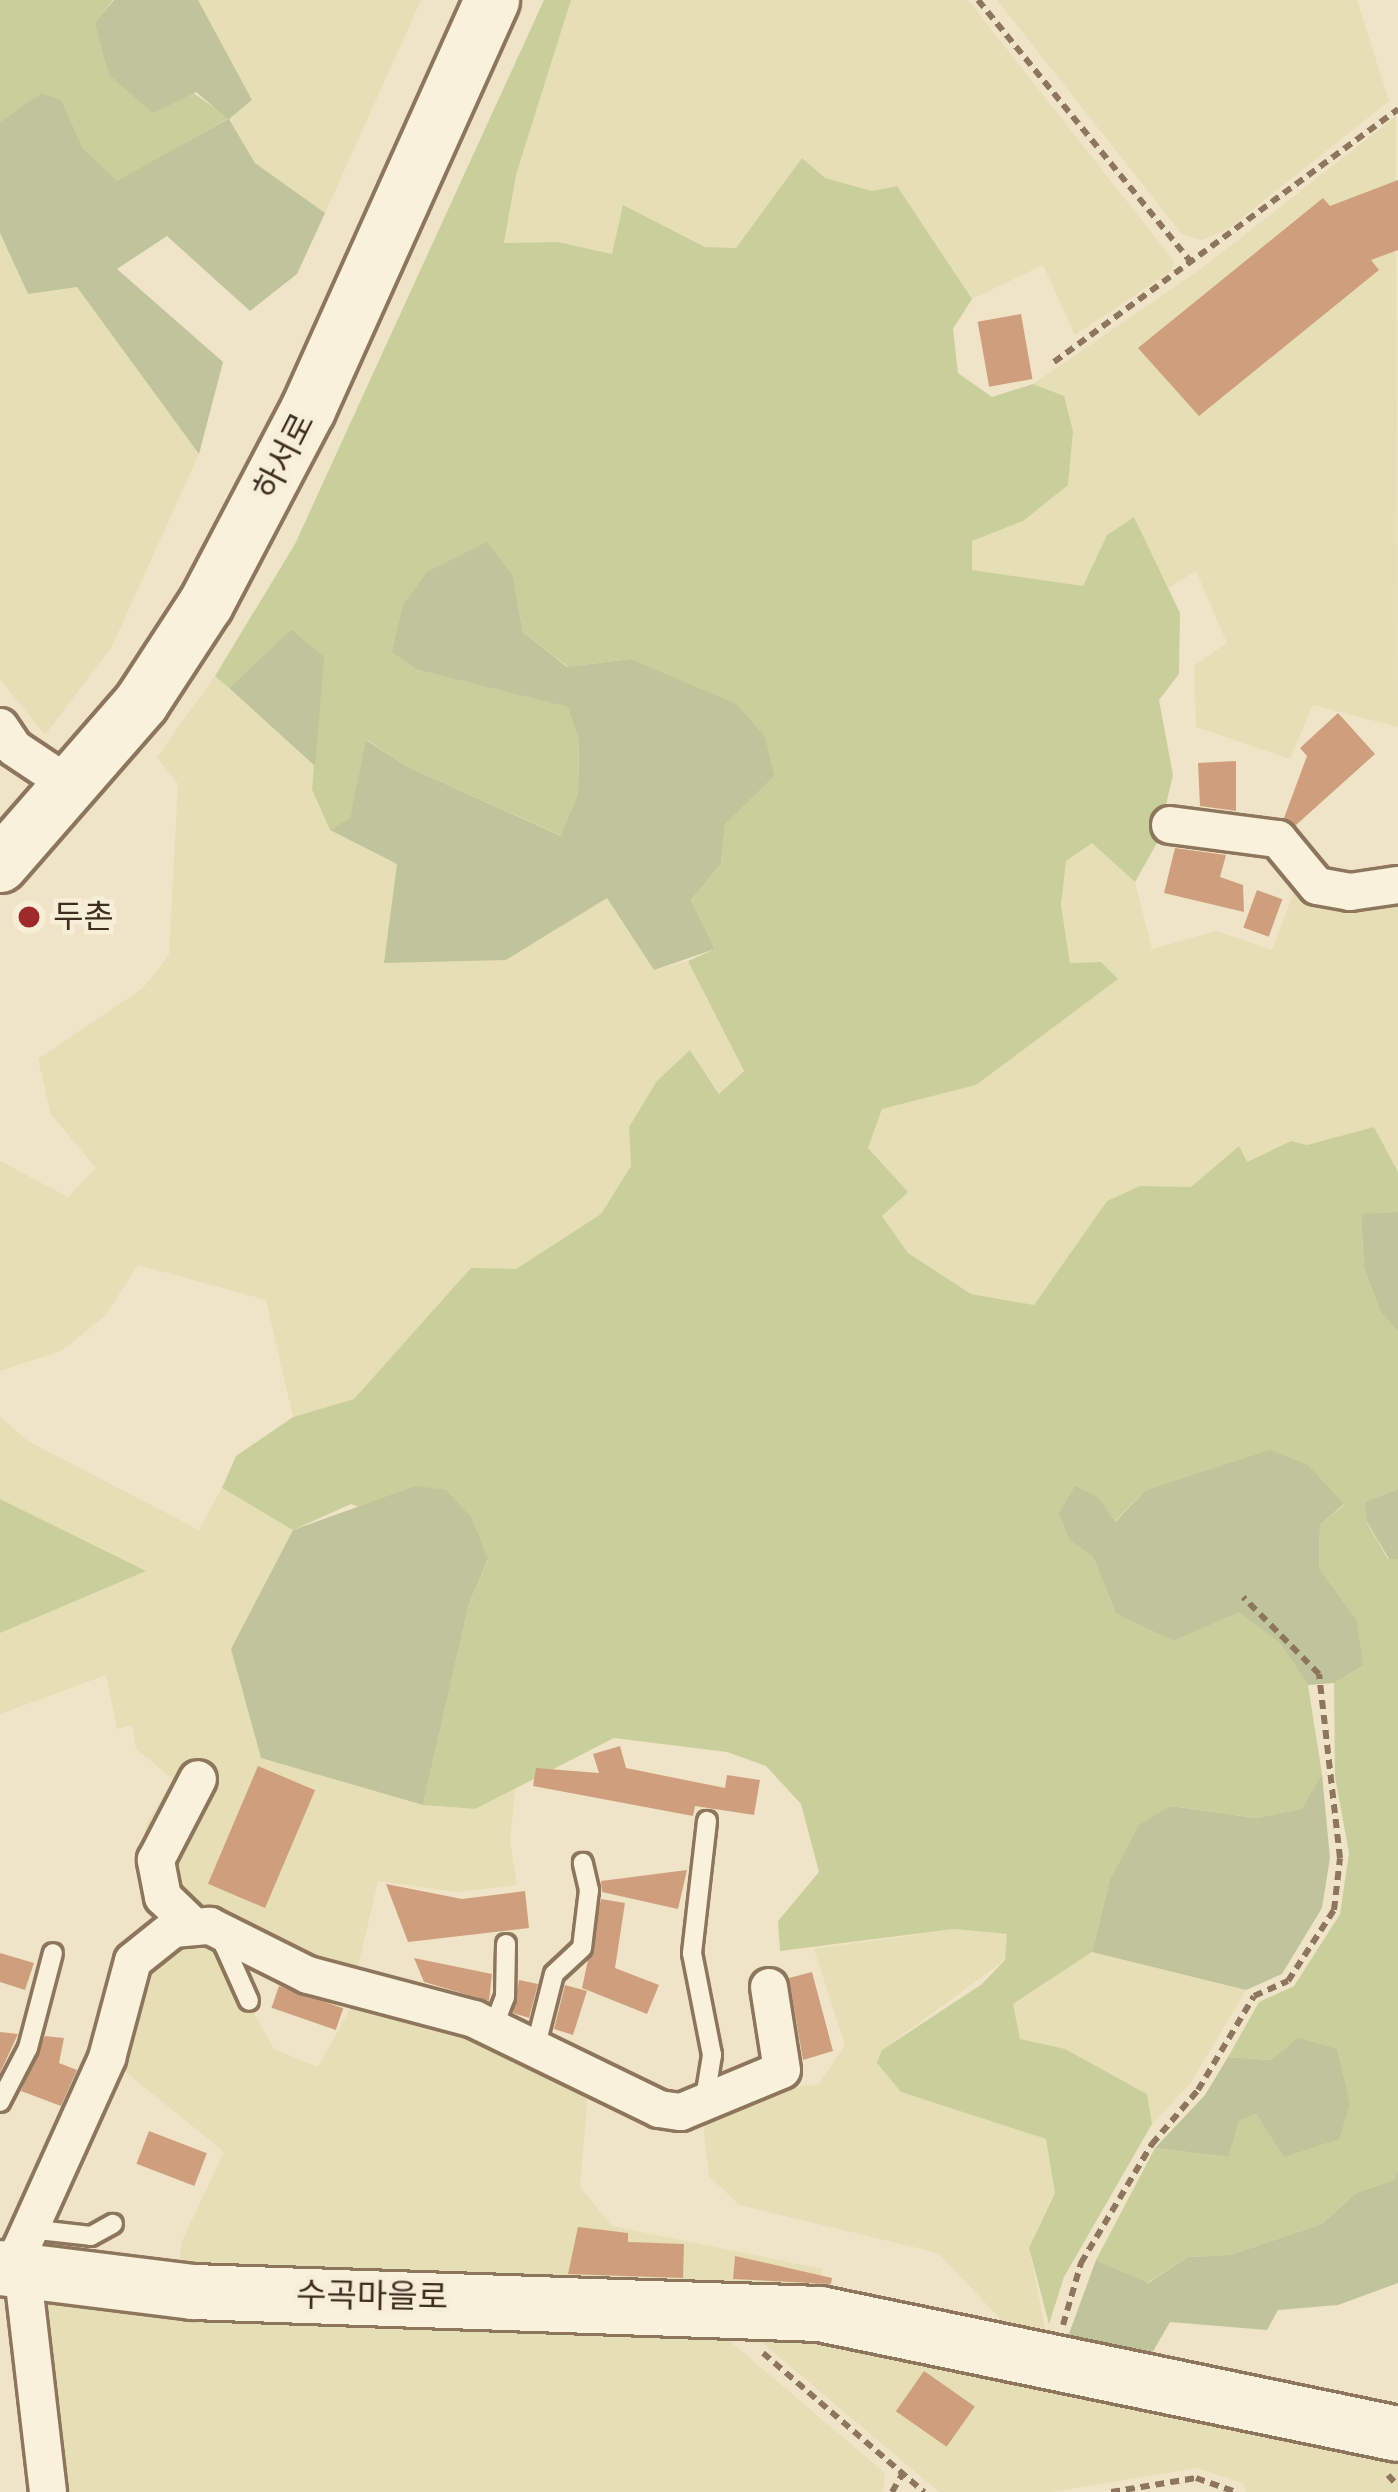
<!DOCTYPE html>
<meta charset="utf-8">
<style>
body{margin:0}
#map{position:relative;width:1398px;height:2492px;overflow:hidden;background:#f0e4c8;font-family:Lora,"Noto Sans KR",serif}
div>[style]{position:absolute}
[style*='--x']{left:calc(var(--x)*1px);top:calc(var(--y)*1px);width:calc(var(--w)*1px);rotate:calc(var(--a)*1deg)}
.farmland>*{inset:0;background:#e6deb5}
.green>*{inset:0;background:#c9cf9b}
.cemetery>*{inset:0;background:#bfc49a}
.building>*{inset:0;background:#cf9f7d;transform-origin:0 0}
.path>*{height:6px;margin-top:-3px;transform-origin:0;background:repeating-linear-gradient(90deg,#8d765c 0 9px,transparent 0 15px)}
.roads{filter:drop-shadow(3px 0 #8d765c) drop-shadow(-3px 0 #8d765c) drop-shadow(0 3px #8d765c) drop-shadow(0 -3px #8d765c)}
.lane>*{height:18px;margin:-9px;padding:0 9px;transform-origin:9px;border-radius:9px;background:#faf1dc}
.street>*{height:36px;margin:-18px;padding:0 18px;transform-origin:18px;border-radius:18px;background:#faf1dc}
.secondary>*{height:54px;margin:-27px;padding:0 27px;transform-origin:27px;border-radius:27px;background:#faf1dc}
.dots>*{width:33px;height:33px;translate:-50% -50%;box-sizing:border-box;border:6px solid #f7eed8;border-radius:50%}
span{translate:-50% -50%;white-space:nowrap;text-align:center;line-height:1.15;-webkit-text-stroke:9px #f7eed8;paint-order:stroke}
.street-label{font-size:33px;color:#3d2e20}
.poi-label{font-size:33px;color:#3d2e20}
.left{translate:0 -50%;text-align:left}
</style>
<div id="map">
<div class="farmland">
<div style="clip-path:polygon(198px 0,421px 0,325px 213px,255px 163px,229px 118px,252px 100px)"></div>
<div style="clip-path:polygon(571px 0,968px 0,1174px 261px,1171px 271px,1075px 335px,1043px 265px,972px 299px,897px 186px,872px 191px,825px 178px,802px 158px,736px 248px,705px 247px,624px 206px,612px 254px,558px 242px,504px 244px,516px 175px)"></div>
<div style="clip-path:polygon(997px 0,1357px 0,1389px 101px,1228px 229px,1202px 240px,1182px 234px)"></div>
<div style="clip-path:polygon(1396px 116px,1398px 727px,1313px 705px,1290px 759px,1196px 727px,1194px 666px,1227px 643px,1196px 571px,1168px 588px,1134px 517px,1107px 535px,1083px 586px,972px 570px,972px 541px,1023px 521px,1064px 396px,1033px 384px,1202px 268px)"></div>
<div style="clip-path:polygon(0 233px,28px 294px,77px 286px,199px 454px,112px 646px,45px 735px,0 679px)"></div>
<div style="clip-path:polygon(215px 676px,315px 766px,312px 791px,330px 830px,397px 864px,506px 960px,607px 898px,654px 970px,688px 961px,744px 1070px,720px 1094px,691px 1051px,629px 1126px,631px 1166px,601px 1214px,516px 1269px,471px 1269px,354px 1399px,293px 1417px,266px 1300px,138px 1265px,105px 1316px,61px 1351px,0 1371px,0 1161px,68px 1197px,96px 1168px,51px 1114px,38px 1059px,143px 988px,169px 955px,178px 784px,157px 757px)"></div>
<div style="clip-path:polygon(1092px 843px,1135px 882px,1152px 949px,1216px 931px,1272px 950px,1294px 892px,1339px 904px,1398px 897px,1398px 1172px,1374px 1127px,1307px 1145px,1291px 1141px,1246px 1162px,1239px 1147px,1191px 1187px,1140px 1186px,1107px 1201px,1034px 1305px,971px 1294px,908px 1253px,882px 1215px,868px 1148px,882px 1109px,976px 1085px,1117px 979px,1101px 962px,1070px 963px,1061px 905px,1066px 860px)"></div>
<div style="clip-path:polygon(0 1417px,28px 1441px,199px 1530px,222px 1488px,293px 1530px,231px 1649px,261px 1758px,423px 1805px,475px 1809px,516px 1785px,510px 1840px,517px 1885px,457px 1892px,378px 1881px,354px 1984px,212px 1919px,141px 1857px,147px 1823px,173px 1779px,136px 1749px,132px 1725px,117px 1729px,106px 1675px,0 1714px,0 1633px,145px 1571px,0 1499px)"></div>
<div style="clip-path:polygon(955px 1929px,1007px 1934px,1005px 1960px,882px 2050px,901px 2092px,1046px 2139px,1055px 2193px,1029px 2248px,1048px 2343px,1014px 2333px,938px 2253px,739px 2205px,709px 2176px,702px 2113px,752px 2092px,819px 2084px,845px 2045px,814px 1949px)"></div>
<div style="clip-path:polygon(212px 1939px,274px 2049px,318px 2067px,356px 1998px,561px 2066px,558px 2080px,588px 2093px,580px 2187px,612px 2226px,822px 2269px,818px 2295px,178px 2269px,182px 2241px,224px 2152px,116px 2064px,128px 1992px,173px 1941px)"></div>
<div style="clip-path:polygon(1092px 1952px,1246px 1990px,1191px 2083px,1152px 2124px,1147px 2094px,1065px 2049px,1020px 2040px,1013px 2004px)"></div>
<div style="clip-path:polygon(53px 2292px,706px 2321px,885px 2473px,883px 2492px,62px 2492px,39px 2302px)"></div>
<div style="clip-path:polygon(754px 2324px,1398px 2451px,1398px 2492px,1246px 2492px,1243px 2483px,1197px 2468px,1050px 2492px,939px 2492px,752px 2334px)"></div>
</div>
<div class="green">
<div style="clip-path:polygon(0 0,113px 0,95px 24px,229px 118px,117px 182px,83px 148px,62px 101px,0 122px)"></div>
<div style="clip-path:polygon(544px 0,571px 0,516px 175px,504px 243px,558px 242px,612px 254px,623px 205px,705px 247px,736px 248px,802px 158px,825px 178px,872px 191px,897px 186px,972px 299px,953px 329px,958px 373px,992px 397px,1033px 384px,1064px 396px,1073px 431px,1068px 485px,1023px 521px,972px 541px,972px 570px,1083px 586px,1107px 535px,1134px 517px,1180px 613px,1179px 674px,1159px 700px,1173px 775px,1157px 843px,1135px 882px,1092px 843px,1066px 861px,1061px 905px,1070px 963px,1101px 962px,1118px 979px,976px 1085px,882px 1109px,868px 1148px,908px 1192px,882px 1216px,908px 1253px,971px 1294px,1034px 1305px,1107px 1201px,1140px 1186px,1191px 1187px,1239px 1146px,1247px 1162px,1291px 1141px,1307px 1145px,1374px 1127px,1398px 1172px,1398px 1212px,1361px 1215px,1364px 1266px,1398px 1331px,1398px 1489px,1366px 1502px,1367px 1523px,1388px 1559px,1398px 1559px,1398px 2169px,1394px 2180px,1356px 2193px,1322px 2224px,1230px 2255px,1188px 2257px,1147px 2283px,1096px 2260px,1155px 2148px,1227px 2157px,1239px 2121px,1256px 2114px,1284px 2156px,1272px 2060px,1228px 2057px,1259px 2002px,1294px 1986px,1340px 1914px,1349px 1853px,1335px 1777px,1334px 1683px,1362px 1664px,1357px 1620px,1319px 1568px,1320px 1525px,1344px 1505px,1308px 1466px,1271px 1451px,1146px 1490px,1114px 1522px,1098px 1497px,1070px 1541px,1093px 1557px,1116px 1614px,1173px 1641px,1239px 1611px,1279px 1642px,1308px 1685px,1322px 1774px,1303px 1809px,1255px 1818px,1171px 1806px,1109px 1882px,1092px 1952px,1013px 2004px,1020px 2039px,1065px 2049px,1147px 2094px,1152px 2124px,1064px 2277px,1049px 2324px,1029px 2248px,1055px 2193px,1046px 2139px,901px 2092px,877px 2063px,882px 2050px,982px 1984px,1005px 1960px,1007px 1934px,954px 1929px,780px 1951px,778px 1921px,819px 1872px,801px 1804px,766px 1766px,727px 1752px,614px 1738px,475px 1809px,423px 1805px,469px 1604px,488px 1560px,351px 1504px,293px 1530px,222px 1488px,236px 1456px,293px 1417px,354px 1399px,471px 1268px,516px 1269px,601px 1214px,631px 1166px,629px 1127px,657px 1081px,690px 1050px,719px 1094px,744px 1071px,688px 961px,715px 949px,691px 900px,721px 864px,725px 824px,630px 659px,568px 667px,523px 632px,513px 576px,418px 670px,569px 707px,579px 741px,578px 794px,562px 836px,408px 767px,367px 740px,350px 819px,330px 830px,312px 790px,323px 657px,291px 629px,229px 688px,215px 676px,295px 544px)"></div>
<div style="clip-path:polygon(0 1499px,146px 1571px,0 1633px)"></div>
</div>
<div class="cemetery">
<div style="clip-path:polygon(114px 0,198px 0,252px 100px,229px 119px,255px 163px,325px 213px,297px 274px,250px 311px,167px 236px,117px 269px,223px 362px,199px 454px,77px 287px,28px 294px,0 233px,0 122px,42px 93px,62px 101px,83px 148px,117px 181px,228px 119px,196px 92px,153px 113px,109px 75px,95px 23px)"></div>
<div style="clip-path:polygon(487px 542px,513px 576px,523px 632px,567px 667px,630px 659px,736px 704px,765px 737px,774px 776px,725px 824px,721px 864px,691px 900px,715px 949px,654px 970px,607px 898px,506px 960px,384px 963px,397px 864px,330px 830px,350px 818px,366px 740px,408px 767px,561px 836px,578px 794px,579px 741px,568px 707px,418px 670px,392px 652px,403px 605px,427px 572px)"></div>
<div style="clip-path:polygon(291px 629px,324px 657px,315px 766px,229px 688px)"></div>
<div style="clip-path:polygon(1398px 1212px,1398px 1331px,1381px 1312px,1364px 1266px,1361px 1214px)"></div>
<div style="clip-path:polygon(1270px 1450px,1308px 1465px,1344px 1504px,1320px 1525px,1319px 1568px,1357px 1620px,1363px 1665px,1334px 1683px,1308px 1685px,1279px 1642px,1239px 1612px,1173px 1641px,1116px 1614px,1093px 1557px,1070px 1541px,1059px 1513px,1075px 1486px,1098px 1497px,1115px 1522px,1146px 1490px)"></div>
<div style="clip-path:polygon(416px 1486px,446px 1490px,471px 1517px,488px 1559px,469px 1604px,423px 1805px,261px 1758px,231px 1649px,293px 1530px)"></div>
<div style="clip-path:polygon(1398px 1489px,1398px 1559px,1389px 1559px,1367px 1522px,1365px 1502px)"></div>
<div style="clip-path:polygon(1322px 1774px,1330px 1858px,1322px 1908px,1282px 1974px,1246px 1990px,1092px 1952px,1109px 1882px,1139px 1825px,1171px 1806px,1255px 1818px,1302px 1809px)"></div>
<div style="clip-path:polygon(1298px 2038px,1337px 2049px,1350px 2105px,1339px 2139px,1284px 2157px,1256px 2114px,1239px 2121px,1228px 2157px,1155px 2148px,1205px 2095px,1228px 2057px,1271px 2060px)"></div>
<div style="clip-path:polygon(1398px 2169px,1398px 2283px,1338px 2305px,1278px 2310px,1267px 2330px,1170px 2322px,1148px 2360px,1066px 2342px,1096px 2260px,1148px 2283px,1188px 2257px,1230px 2255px,1322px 2224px,1356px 2193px,1394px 2180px)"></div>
</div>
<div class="building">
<div style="clip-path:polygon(1398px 180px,1398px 250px,1371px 260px,1379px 270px,1199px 416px,1138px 348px,1323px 198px,1330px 206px)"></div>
<div style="left:1021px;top:314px;width:66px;height:44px;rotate:80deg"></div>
<div style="clip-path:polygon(1338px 713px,1375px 754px,1296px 825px,1284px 818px,1307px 756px,1300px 748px)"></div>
<div style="clip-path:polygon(1236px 761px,1236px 811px,1200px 806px,1198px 763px)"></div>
<div style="clip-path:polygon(1175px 848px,1226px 855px,1220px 877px,1243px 885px,1244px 912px,1164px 893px)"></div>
<div style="left:1257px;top:890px;width:27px;height:40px;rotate:20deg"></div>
<div style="clip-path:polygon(620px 1746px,626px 1768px,725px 1788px,727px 1775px,760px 1780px,754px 1815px,695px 1806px,693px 1816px,533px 1786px,536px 1768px,599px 1773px,593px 1754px)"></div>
<div style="left:258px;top:1766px;width:62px;height:128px;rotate:23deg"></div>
<div style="clip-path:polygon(687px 1870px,678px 1909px,602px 1892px,601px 1881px)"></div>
<div style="clip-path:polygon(386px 1884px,462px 1899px,525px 1891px,529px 1928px,408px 1942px)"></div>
<div style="clip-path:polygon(601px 1899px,625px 1903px,615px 1968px,659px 1985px,647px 2014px,582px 1988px)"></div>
<div style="clip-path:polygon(0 1953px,34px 1963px,25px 1990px,0 1982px)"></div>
<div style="clip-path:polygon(414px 1958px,492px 1974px,489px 2001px,424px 1982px)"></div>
<div style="clip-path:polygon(812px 1972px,833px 2051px,803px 2060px,789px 1978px)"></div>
<div style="clip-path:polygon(519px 1980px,538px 1984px,529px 2018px,513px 2013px)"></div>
<div style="clip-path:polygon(565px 1985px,587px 1991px,573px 2035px,554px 2029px)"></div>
<div style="left:279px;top:1986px;width:68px;height:23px;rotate:19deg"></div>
<div style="clip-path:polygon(0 2032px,18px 2034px,0 2073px)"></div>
<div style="clip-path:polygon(45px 2036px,64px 2038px,59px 2063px,77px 2070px,61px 2106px,21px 2091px)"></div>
<div style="left:149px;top:2131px;width:62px;height:35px;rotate:21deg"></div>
<div style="clip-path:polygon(578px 2227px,628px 2233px,628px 2242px,684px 2244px,683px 2278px,568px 2274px)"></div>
<div style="clip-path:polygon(735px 2256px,832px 2278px,831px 2284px,733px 2279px)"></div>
<div style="left:924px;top:2371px;width:62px;height:49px;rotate:35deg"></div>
</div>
<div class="path">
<div style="--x:978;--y:0;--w:341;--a:50.9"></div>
<div style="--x:1054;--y:362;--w:427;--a:-36.3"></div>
<div style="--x:1063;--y:2325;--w:65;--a:-73.8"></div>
<div style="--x:1081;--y:2263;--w:139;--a:-59.2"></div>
<div style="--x:1152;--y:2144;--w:71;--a:-49.6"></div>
<div style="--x:1198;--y:2090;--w:109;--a:-59.2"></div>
<div style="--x:1254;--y:1996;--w:37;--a:-24"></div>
<div style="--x:1288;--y:1981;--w:85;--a:-57.1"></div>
<div style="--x:1334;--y:1910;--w:52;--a:-83.4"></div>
<div style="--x:1340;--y:1858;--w:185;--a:-96.5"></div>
<div style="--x:1319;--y:1674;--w:108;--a:-134.6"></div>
<div style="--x:763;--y:2353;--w:213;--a:40.8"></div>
<div style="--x:1388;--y:2475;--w:15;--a:48"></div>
<div style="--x:892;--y:2492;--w:20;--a:-60"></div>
<div style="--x:1111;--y:2492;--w:86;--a:-9.4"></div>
<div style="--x:1196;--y:2478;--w:42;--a:19.3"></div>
</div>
<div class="roads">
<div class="lane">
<div style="--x:228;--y:1935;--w:11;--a:112"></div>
<div style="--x:224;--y:1945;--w:61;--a:65.9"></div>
<div style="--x:493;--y:2028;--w:33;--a:-69"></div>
<div style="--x:505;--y:1997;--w:53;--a:-88.9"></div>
<div style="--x:535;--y:2049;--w:77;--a:-75.8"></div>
<div style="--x:554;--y:1974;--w:38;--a:-43"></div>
<div style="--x:582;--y:1948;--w:58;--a:-83.1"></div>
<div style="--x:589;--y:1890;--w:28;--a:-103"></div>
<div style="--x:0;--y:2102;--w:61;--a:-62.6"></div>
<div style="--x:28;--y:2048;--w:98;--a:-75.3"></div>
<div style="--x:704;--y:2104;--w:50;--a:-80.7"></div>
<div style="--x:712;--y:2055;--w:104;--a:-101.1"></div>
<div style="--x:692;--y:1953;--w:133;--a:-83.5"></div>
<div style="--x:29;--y:2229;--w:62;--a:6.4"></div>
<div style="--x:91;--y:2236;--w:25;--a:-29"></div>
</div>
<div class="street">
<div style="--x:0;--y:727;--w:25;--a:56"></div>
<div style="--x:14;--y:748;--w:72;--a:33.7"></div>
<div style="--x:1170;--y:825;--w:109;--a:7.4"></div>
<div style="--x:1278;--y:839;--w:61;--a:50.3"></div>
<div style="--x:1317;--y:886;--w:34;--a:10"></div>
<div style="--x:1350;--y:892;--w:49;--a:-8.3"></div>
<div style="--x:189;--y:1922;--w:36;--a:-136"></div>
<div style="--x:163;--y:1897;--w:38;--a:-101"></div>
<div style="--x:156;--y:1860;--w:91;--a:-62.6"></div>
<div style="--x:48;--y:2492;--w:243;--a:-96.6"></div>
<div style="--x:20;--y:2251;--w:212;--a:-65.7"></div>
<div style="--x:107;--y:2058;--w:100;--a:-75"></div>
<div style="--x:133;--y:1961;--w:51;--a:-38.7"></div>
<div style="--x:173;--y:1929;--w:37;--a:-5"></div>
<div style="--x:210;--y:1926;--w:110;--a:26.6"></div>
<div style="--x:308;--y:1975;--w:172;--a:14.8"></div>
<div style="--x:474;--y:2019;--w:206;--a:25.9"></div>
<div style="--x:659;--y:2109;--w:22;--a:8"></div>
<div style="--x:681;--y:2112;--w:109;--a:-22.6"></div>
<div style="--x:782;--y:2070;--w:84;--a:-98.9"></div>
</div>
<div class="secondary">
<div style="--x:0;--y:865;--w:216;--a:-48.9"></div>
<div style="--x:142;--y:702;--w:117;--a:-56.9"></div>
<div style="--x:206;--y:604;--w:219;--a:-62.3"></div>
<div style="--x:308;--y:410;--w:449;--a:-65.8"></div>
<div style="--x:0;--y:2268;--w:194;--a:7.1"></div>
<div style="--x:193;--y:2292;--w:627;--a:2.01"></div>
<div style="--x:820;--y:2314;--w:590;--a:11.73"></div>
</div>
</div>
<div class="dots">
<div style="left:29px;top:917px;background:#9e2a2b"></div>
</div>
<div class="street-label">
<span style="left:284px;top:456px;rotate:-63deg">하서로</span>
<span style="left:372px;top:2296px;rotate:1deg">수곡마을로</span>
</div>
<div class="poi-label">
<span class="left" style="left:53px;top:917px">두촌</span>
</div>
</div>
